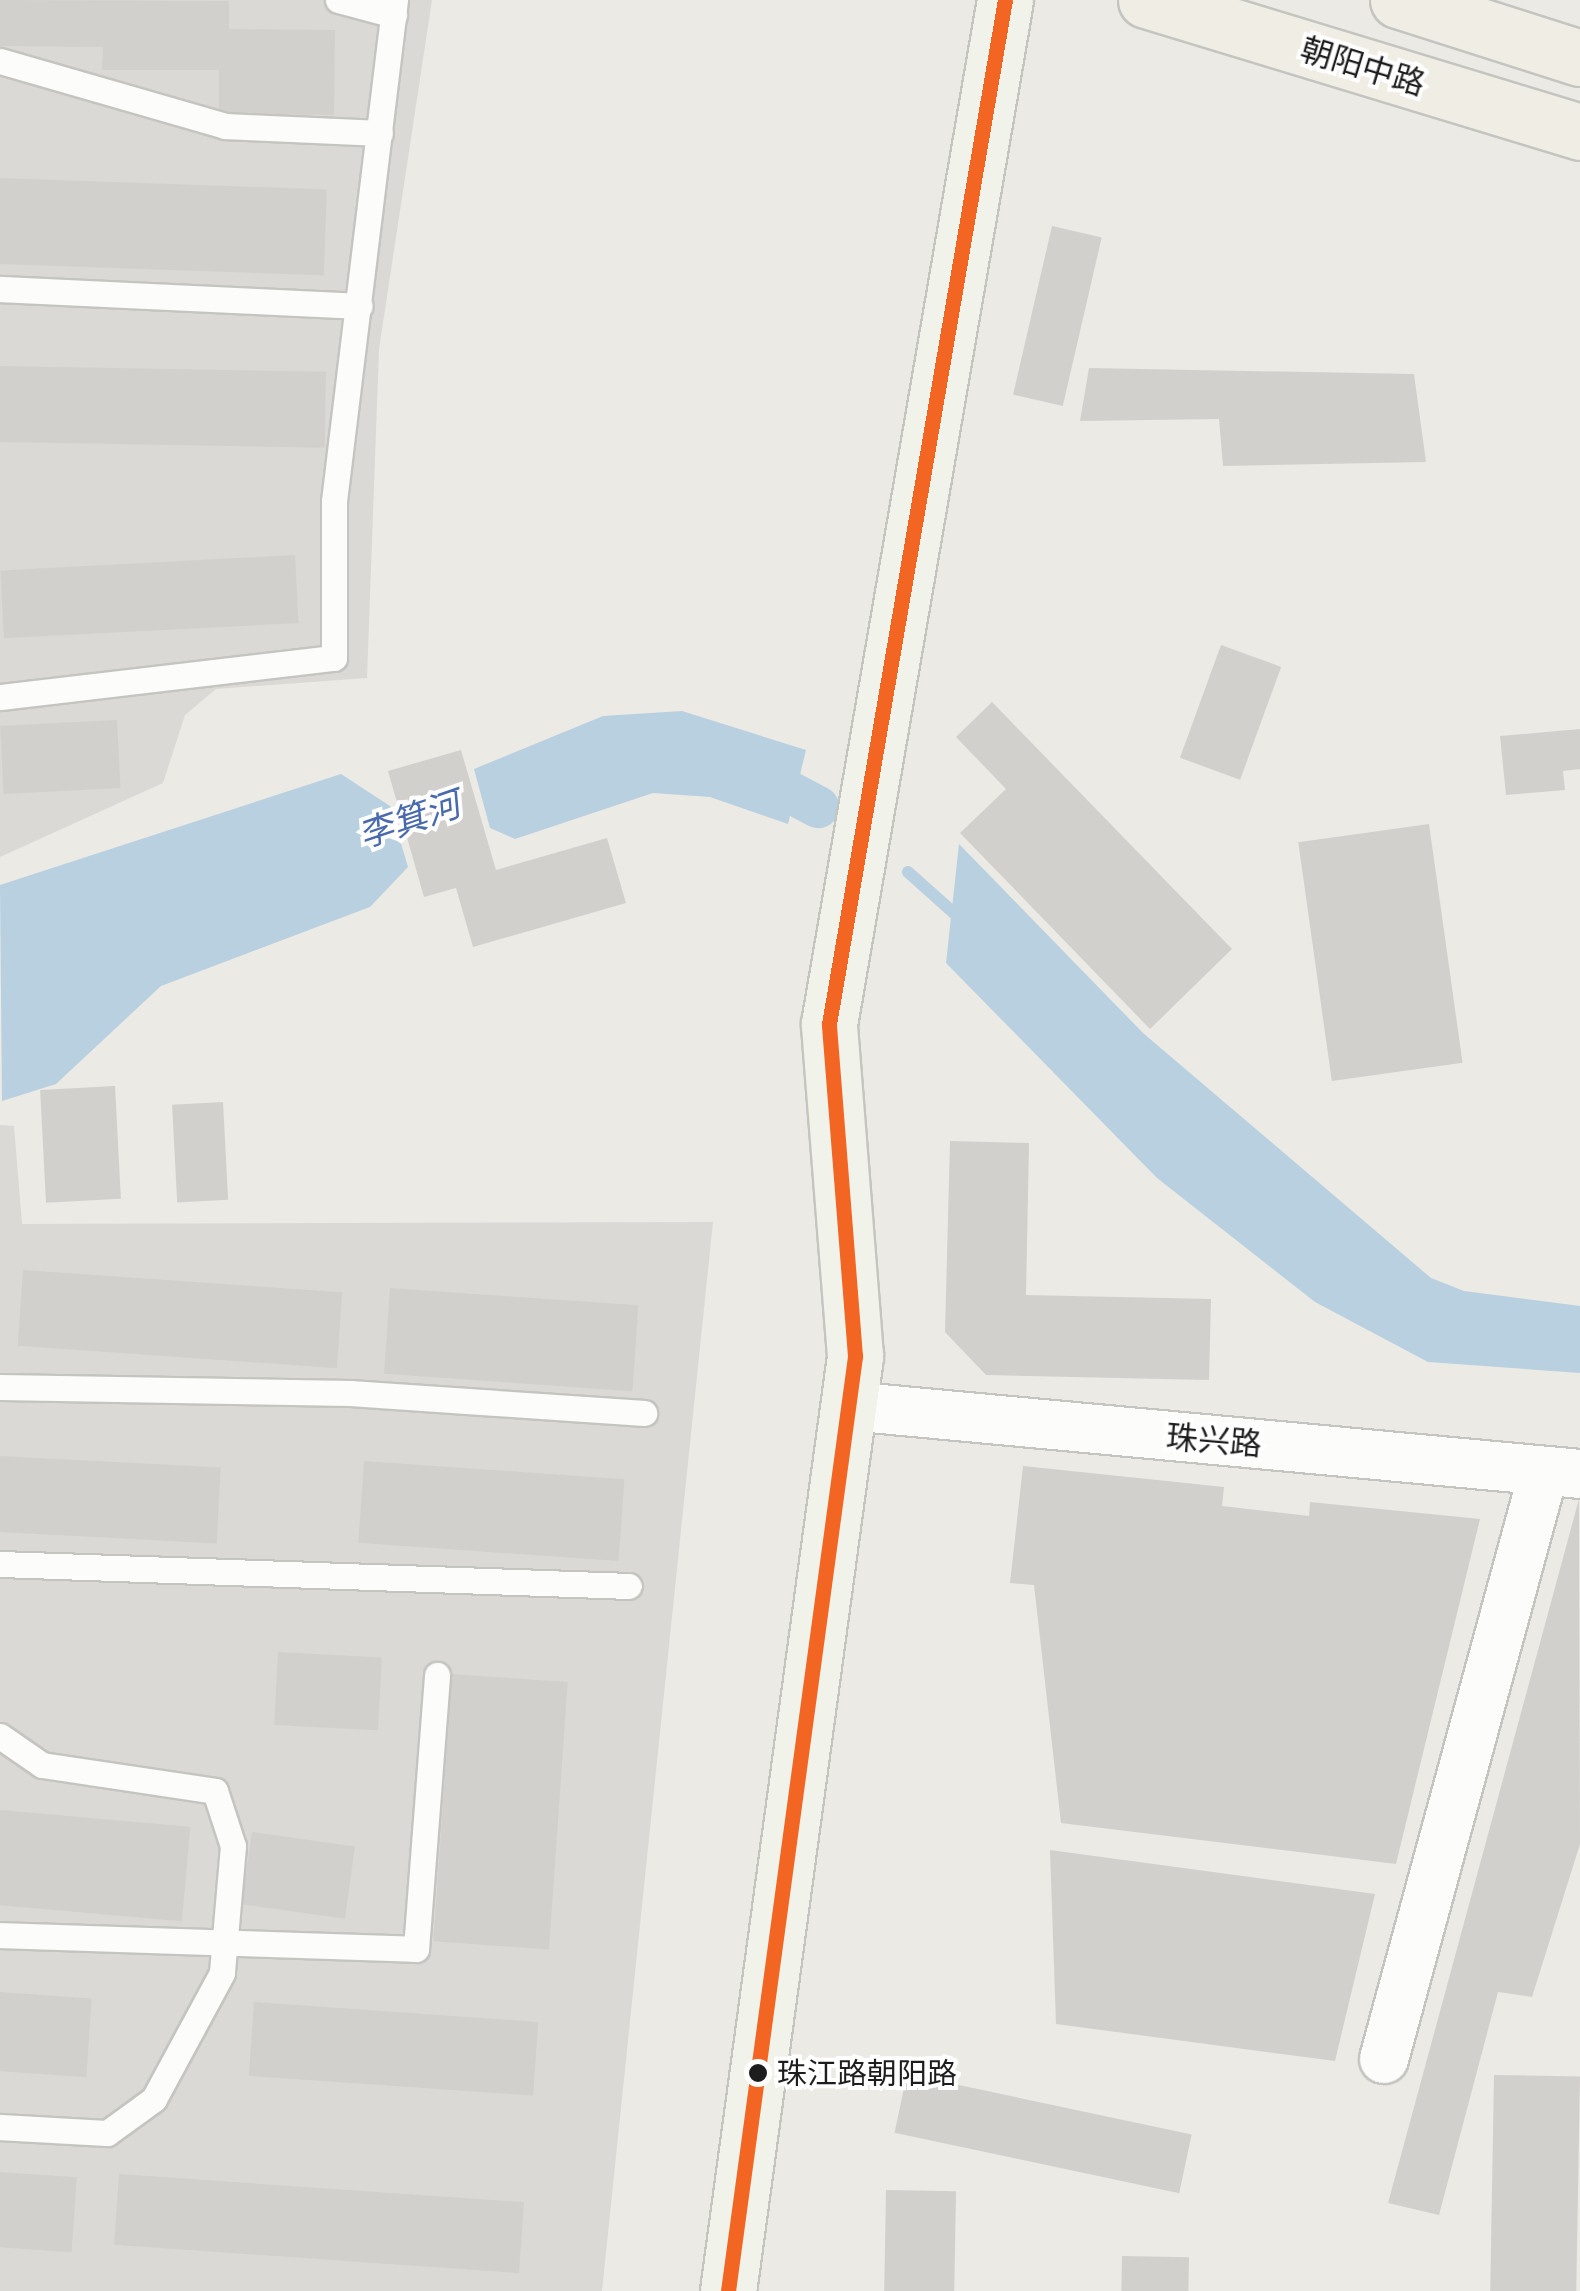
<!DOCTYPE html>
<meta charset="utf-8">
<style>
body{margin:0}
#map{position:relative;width:1580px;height:2291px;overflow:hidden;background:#ebeae5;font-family:Ubuntu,"Noto Sans SC",sans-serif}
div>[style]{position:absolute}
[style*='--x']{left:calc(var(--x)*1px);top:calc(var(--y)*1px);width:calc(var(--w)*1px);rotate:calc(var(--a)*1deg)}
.residential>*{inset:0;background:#dad9d6}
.water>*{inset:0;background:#b8d0df}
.stream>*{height:12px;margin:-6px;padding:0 6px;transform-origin:6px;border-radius:6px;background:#b8d0df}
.canal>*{height:42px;margin:-21px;padding:0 21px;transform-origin:21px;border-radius:21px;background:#b8d0df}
.building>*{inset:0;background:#d2d0cc;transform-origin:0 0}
.roads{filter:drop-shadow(2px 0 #c4c4c1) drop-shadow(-2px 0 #c4c4c1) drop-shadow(0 2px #c4c4c1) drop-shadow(0 -2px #c4c4c1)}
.lane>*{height:25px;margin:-12.5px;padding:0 12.5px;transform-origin:12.5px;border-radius:12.5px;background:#fcfcfb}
.street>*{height:48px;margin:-24px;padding:0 24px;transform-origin:24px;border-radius:24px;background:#fcfcfb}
.secondary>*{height:55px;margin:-27.5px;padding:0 27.5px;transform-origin:27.5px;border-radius:27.5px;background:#f1f2e9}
.primary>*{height:55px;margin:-27.5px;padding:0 27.5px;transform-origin:27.5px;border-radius:27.5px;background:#f0ede4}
.bus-1>*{height:15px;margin:-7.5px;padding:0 7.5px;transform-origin:7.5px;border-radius:7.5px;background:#f26522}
.dots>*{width:28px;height:28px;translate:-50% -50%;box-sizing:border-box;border:5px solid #fff;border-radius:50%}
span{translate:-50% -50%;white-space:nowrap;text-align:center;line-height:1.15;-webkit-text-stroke:8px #fff;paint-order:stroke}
.bus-label{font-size:30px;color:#1d1d1d}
.left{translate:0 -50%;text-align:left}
.street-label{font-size:32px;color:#1d1d1d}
.water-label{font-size:35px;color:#496aac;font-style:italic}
</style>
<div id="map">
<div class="residential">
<div style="clip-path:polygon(0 0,432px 0,379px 349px,367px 678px,216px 689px,185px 715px,163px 783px,0 857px)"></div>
<div style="clip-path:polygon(0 1125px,14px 1126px,22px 1224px,713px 1222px,602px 2291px,0 2291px)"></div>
</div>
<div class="water">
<div style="clip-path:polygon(682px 711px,806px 750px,788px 824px,710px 797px,653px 793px,515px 839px,490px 828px,474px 769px,603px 716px)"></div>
<div style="clip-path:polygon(341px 774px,390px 806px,408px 867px,370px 907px,161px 986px,56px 1084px,2px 1101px,0 885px)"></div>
<div style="clip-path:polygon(959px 844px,1143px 1033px,1431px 1278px,1464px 1291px,1580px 1306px,1580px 1373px,1428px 1362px,1315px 1302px,1157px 1178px,946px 963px)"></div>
</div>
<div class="stream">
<div style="--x:908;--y:872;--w:75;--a:41.8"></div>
</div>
<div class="canal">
<div style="--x:744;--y:768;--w:84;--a:27.8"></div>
</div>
<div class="building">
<div style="clip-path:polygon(0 0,229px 1px,229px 29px,335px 30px,334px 115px,219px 114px,219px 70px,102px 70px,103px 47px,0 46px)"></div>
<div style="left:0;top:178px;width:327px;height:86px;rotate:2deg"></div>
<div style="left:1052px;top:226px;width:51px;height:173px;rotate:13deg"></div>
<div style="left:0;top:366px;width:326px;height:76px;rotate:1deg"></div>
<div style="clip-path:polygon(1089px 368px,1414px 374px,1426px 462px,1223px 466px,1219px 419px,1080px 421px)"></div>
<div style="left:295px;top:555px;width:68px;height:295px;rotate:87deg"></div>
<div style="left:1221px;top:645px;width:64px;height:120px;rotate:20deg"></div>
<div style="clip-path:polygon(992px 702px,1232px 949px,1150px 1029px,960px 833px,1006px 789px,956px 737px)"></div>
<div style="left:117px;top:720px;width:68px;height:117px;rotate:87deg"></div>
<div style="clip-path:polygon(1580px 729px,1580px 769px,1563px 771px,1565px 790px,1506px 795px,1500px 736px)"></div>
<div style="clip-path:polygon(461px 750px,496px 870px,607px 838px,626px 903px,473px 947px,456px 888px,424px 897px,388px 771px)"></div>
<div style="left:1429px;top:824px;width:241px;height:132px;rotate:82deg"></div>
<div style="left:115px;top:1086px;width:113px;height:75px;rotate:87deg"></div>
<div style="left:223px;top:1102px;width:98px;height:51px;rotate:87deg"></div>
<div style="clip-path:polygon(950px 1141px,1029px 1143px,1026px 1295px,1211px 1299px,1209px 1380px,986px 1375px,945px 1332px)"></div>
<div style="left:23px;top:1270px;width:320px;height:76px;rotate:4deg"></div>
<div style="left:390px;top:1288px;width:249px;height:86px;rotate:4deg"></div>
<div style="left:0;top:1456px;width:221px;height:76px;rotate:3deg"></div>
<div style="left:364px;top:1461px;width:261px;height:82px;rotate:4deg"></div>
<div style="clip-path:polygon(1023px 1466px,1224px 1487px,1222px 1506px,1309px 1516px,1310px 1502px,1480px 1519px,1396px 1864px,1061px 1823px,1034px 1585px,1010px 1583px)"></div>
<div style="clip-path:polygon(1579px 1499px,1580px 1844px,1532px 1997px,1498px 1992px,1439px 2215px,1388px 2203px)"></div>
<div style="left:278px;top:1652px;width:104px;height:73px;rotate:3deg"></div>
<div style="left:452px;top:1674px;width:116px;height:268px;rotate:4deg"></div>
<div style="left:0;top:1810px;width:191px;height:95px;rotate:5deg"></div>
<div style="left:252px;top:1832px;width:104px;height:73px;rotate:8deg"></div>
<div style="clip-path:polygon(1050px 1850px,1375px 1894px,1335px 2061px,1056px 2024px)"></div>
<div style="left:0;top:1992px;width:92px;height:79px;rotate:4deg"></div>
<div style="left:254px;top:2002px;width:285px;height:74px;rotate:4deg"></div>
<div style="left:907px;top:2074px;width:291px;height:60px;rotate:12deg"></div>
<div style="left:1494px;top:2075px;width:86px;height:216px;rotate:1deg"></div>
<div style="left:0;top:2172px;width:77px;height:75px;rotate:4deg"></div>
<div style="left:119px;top:2174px;width:406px;height:71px;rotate:4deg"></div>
<div style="left:886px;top:2190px;width:70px;height:101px;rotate:1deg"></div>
<div style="left:1122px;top:2256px;width:67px;height:35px;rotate:1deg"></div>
</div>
<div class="roads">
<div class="lane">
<div style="--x:338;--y:0;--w:58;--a:15"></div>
<div style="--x:0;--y:61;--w:234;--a:16.1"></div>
<div style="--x:225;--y:126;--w:155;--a:2.6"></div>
<div style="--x:0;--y:289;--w:360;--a:2.7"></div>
<div style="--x:0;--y:697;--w:336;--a:-6.7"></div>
<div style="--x:334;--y:658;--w:157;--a:-90"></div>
<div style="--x:334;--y:501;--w:505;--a:-83.06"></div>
<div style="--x:0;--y:1387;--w:350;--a:1"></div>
<div style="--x:350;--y:1393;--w:295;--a:3.9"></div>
<div style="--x:0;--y:1564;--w:629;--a:2"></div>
<div style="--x:0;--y:1736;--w:51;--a:34.6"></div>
<div style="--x:42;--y:1765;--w:175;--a:8.5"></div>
<div style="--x:215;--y:1791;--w:58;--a:71.9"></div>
<div style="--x:233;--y:1846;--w:127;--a:95"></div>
<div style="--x:222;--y:1973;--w:143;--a:118.4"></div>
<div style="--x:154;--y:2099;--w:58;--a:144.1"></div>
<div style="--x:107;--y:2133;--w:107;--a:-176.8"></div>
<div style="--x:0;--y:1935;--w:416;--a:1.9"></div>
<div style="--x:416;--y:1949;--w:275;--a:-85.6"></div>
</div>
<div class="street">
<div style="--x:849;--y:1406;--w:734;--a:5.31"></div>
<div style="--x:1384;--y:2059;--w:609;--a:-74.78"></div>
</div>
<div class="secondary">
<div style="--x:728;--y:2291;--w:944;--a:-82.26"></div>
<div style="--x:855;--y:1356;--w:333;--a:-94.5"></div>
<div style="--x:829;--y:1024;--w:1039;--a:-80.25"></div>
</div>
<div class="primary">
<div style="--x:1146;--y:0;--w:454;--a:16.9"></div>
<div style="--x:1398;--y:0;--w:191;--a:17.7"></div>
</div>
</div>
<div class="bus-1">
<div style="--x:728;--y:2291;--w:944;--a:-82.26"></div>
<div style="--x:855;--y:1356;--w:333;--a:-94.5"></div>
<div style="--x:829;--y:1024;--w:1039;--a:-80.25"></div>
</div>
<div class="dots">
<div style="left:758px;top:2073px;background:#1d1d1d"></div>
</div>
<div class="bus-label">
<span class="left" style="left:777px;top:2073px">珠江路朝阳路</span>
</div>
<div class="street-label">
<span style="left:1363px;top:66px;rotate:17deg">朝阳中路</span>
<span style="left:1214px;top:1440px;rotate:5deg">珠兴路</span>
</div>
<div class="water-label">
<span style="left:409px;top:819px;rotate:-19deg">李箕河</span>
</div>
</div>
